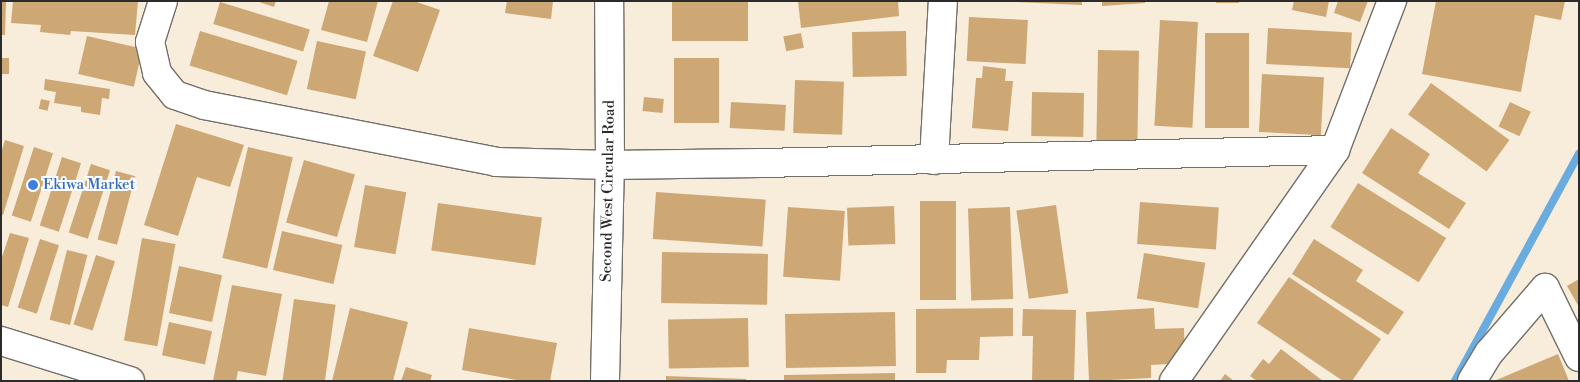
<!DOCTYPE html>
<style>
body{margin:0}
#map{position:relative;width:1580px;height:382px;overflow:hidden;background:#f8ecdb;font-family:"Libre Bodoni",serif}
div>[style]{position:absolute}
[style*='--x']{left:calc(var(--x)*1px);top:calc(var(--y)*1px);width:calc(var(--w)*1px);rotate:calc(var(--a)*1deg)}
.stream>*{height:8px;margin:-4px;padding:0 4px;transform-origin:4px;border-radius:4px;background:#6aacdf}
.building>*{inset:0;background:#cea874;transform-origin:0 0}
.roads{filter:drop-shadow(1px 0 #736f69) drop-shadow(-1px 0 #736f69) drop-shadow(0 1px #736f69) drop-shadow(0 -1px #736f69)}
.minor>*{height:28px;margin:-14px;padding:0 14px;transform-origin:14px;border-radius:14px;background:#fff}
.dots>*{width:14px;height:14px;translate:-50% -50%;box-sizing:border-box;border:2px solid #fff;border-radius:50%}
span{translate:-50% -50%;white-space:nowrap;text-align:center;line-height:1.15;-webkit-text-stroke:4px #fff;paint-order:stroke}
.shop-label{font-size:15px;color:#366cbe}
.left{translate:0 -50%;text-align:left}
.street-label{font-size:15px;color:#2b2b2b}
.frame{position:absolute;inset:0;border:2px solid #2b2b2b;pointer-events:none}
</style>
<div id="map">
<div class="stream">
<div style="--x:1455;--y:381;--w:259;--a:-61.4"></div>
</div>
<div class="building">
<div style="clip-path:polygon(1px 1px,6px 1px,5px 35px,1px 35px)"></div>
<div style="clip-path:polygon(13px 1px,138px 1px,135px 35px,71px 31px,70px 35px,40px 32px,41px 25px,11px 23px)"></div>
<div style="clip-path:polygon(256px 1px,276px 1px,274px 7px)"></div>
<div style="clip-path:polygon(329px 1px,378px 1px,367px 42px,321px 30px)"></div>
<div style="clip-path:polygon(393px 1px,414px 1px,440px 10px,418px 72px,373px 56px)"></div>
<div style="clip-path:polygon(507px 1px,553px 1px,551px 19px,505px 13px)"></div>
<div style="left:672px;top:1px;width:76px;height:40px"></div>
<div style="clip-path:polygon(798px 1px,898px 1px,899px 16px,801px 28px)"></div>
<div style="clip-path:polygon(994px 1px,1082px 1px,1082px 5px)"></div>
<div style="clip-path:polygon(1102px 1px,1145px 1px,1145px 3px,1102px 6px)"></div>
<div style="left:1216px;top:1px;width:23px;height:2px"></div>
<div style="clip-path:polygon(1294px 1px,1329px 1px,1326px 17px,1292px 10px)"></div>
<div style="clip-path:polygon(1338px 1px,1368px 1px,1360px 22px,1334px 13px)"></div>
<div style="clip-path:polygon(1436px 1px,1565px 1px,1561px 20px,1535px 15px,1521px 92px,1422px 74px)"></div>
<div style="left:220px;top:2px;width:94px;height:23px;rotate:17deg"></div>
<div style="left:969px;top:17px;width:59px;height:44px;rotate:3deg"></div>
<div style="left:1160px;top:20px;width:38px;height:106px;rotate:3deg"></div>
<div style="left:1268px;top:28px;width:84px;height:36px;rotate:3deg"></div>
<div style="left:200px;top:31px;width:102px;height:36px;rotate:17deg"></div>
<div style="left:906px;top:31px;width:45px;height:54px;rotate:89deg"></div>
<div style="left:801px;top:33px;width:15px;height:18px;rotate:79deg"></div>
<div style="left:1205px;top:33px;width:44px;height:95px"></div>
<div style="left:87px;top:36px;width:57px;height:39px;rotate:13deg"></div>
<div style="left:317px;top:41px;width:50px;height:49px;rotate:12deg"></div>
<div style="left:1098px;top:50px;width:41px;height:95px;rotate:1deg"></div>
<div style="left:1px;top:58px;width:8px;height:16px"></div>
<div style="left:674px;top:58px;width:45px;height:65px"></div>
<div style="clip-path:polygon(983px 66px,1006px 69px,1005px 81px,1013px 81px,1008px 131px,972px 128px,976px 78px,982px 78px)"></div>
<div style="left:1262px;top:74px;width:62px;height:58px;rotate:3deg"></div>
<div style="clip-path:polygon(45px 79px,110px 89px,109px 99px,102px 98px,100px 115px,81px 112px,81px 107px,54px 103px,56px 92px,44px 90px)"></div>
<div style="left:795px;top:80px;width:49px;height:53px;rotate:2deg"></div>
<div style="left:1431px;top:83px;width:97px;height:39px;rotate:36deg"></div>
<div style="left:1032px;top:92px;width:52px;height:44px;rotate:1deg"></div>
<div style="left:644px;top:97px;width:20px;height:14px;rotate:6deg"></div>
<div style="left:41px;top:99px;width:9px;height:10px;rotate:13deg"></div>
<div style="left:731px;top:102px;width:55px;height:26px;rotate:3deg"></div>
<div style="left:1510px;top:102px;width:23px;height:27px;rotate:25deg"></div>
<div style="clip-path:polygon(176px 124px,244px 145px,230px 187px,197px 177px,178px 236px,144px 225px)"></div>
<div style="clip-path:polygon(1391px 128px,1430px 154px,1418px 173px,1466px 203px,1449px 229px,1362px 173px)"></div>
<div style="clip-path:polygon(5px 140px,24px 146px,3px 215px,1px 214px,1px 153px)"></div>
<div style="left:34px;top:147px;width:20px;height:72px;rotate:18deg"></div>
<div style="left:248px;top:147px;width:46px;height:114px;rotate:13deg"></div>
<div style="left:62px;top:157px;width:20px;height:72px;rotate:18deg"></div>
<div style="left:304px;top:160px;width:53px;height:65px;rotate:16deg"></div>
<div style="left:91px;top:164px;width:20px;height:72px;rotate:18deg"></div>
<div style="left:116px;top:171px;width:20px;height:71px;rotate:15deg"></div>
<div style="left:1358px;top:183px;width:104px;height:52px;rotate:32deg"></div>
<div style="left:365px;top:185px;width:42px;height:63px;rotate:10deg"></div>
<div style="left:656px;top:192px;width:110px;height:47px;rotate:4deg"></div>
<div style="left:920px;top:201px;width:36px;height:99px"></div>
<div style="left:1140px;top:202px;width:79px;height:42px;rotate:4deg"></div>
<div style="left:438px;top:203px;width:105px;height:48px;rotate:8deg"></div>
<div style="left:1056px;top:205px;width:89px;height:40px;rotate:82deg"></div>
<div style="left:894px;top:206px;width:38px;height:47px;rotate:88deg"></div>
<div style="left:788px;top:207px;width:57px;height:70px;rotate:4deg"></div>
<div style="left:1010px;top:207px;width:92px;height:42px;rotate:88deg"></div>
<div style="left:282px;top:231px;width:62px;height:40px;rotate:13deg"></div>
<div style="clip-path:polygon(10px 233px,29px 238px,8px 307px,1px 305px,1px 260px)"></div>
<div style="left:142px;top:238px;width:34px;height:104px;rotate:10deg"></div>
<div style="left:40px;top:239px;width:20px;height:72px;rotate:18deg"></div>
<div style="clip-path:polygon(1314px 239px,1363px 270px,1356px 281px,1404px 312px,1388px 335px,1292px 274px)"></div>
<div style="left:67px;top:250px;width:21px;height:72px;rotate:14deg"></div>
<div style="left:662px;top:252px;width:106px;height:51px;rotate:1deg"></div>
<div style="left:1144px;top:253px;width:62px;height:46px;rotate:9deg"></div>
<div style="left:96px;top:255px;width:20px;height:73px;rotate:18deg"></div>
<div style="left:179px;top:266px;width:44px;height:48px;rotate:12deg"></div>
<div style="clip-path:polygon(1289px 277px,1381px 339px,1352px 381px,1343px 381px,1257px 323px)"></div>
<div style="clip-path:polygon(1579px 279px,1579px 307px,1567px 286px)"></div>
<div style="clip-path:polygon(232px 285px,282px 294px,266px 376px,238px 371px,236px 381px,213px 381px)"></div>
<div style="left:294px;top:299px;width:42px;height:83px;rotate:8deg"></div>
<div style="clip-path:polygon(350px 308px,408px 322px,393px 381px,332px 381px)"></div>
<div style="clip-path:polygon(1013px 308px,1013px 336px,980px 337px,979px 360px,947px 360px,946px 373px,916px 373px,916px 309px)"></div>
<div style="clip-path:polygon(1154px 308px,1155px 329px,1184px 328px,1185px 363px,1151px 365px,1151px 378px,1089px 381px,1086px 312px)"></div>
<div style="clip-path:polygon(1023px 309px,1076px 310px,1074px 381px,1032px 381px,1033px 336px,1022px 336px)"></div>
<div style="left:895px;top:312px;width:54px;height:110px;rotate:89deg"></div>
<div style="left:748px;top:318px;width:49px;height:80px;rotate:89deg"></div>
<div style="left:169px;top:322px;width:44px;height:34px;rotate:12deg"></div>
<div style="clip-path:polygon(469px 328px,557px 343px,550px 381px,522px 381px,462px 370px)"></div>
<div style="clip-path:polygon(1281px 349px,1323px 381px,1257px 381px,1250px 376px,1263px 359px,1269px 364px)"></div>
<div style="clip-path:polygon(1558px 354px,1569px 381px,1494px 381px)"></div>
<div style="clip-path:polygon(406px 367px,432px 375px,430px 381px,401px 381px)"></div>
<div style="clip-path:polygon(895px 373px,895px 381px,784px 381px,784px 375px)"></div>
<div style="clip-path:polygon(1225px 374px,1234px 381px,1220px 381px)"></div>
<div style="clip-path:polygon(666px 376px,746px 379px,746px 381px,666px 381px)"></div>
</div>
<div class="roads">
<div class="minor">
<div style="--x:163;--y:1;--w:43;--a:107.6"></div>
<div style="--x:150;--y:42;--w:32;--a:77"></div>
<div style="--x:157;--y:73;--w:28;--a:51"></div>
<div style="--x:175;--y:95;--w:31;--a:19"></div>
<div style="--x:204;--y:105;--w:298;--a:11"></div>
<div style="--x:496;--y:162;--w:114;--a:1.5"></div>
<div style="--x:610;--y:165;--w:152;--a:-0.8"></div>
<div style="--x:762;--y:163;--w:573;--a:-1.3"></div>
<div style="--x:934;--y:160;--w:159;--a:-86.8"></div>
<div style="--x:1;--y:341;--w:135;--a:17.2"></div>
<div style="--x:605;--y:381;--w:216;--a:-88.7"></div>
<div style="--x:610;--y:165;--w:164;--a:-90.3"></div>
<div style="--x:1174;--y:381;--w:282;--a:-55.1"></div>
<div style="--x:1335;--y:150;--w:160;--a:-69.1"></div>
<div style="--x:1472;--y:381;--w:33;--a:-59"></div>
<div style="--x:1489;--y:353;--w:86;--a:-49.3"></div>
<div style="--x:1545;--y:288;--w:77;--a:63.8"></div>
</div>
</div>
<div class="dots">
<div style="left:33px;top:185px;background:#3f7fe0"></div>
</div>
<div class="shop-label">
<span class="left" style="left:43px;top:185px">Ekiwa Market</span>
</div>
<div class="street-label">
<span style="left:608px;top:191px;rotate:-89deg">Second West Circular Road</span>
</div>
<div class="frame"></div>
</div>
